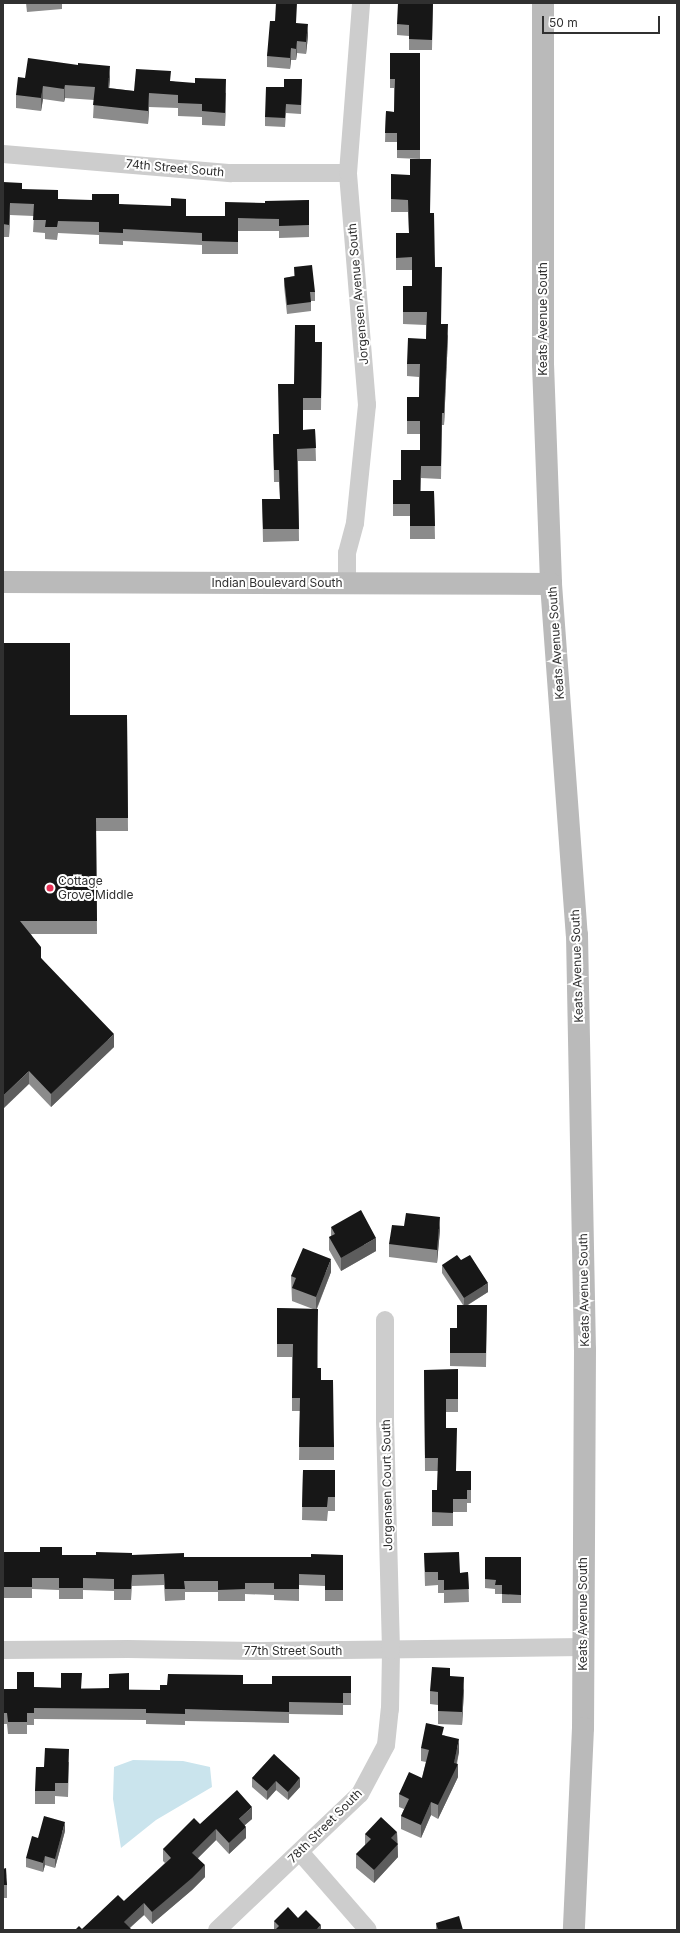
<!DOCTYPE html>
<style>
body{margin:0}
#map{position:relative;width:680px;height:1933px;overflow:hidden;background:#fff;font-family:Inter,sans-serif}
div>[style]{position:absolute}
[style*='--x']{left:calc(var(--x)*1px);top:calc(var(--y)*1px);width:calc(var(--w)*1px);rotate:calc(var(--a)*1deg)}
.water>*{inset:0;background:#cae4ed}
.street>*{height:18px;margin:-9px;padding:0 9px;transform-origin:9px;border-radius:9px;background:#cdcdcd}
.secondary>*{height:22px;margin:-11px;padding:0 11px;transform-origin:11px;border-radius:11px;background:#bababa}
.wall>*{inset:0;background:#8b8b8b}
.shaded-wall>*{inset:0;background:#5d5d5d}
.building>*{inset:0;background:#171717}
.dots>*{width:11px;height:11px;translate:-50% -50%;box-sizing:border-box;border:2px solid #fff;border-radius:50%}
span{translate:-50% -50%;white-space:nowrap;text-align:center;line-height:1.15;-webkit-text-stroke:4px #fff;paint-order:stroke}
.street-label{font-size:12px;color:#303030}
.poi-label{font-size:12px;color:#303030}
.left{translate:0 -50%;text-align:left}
.frame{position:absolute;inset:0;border:4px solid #303030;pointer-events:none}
.scale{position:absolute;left:542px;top:16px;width:118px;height:18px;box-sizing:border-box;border:2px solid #303030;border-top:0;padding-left:5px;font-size:12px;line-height:14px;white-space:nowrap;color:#303030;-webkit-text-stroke:3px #fff;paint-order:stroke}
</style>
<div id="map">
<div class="water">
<div style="clip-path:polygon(133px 1760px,183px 1761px,210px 1767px,212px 1787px,156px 1820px,121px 1848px,113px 1799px,114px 1767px)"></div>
</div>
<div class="street">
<div style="--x:3;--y:154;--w:229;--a:4.8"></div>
<div style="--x:231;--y:173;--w:117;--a:0"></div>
<div style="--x:347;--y:583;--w:30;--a:-90"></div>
<div style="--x:347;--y:553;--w:31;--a:-75"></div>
<div style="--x:355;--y:523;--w:119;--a:-84.2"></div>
<div style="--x:367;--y:405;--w:233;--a:-94.7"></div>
<div style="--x:348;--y:173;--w:170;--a:-85.6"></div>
<div style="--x:3;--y:1650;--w:125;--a:-0.5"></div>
<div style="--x:128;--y:1649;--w:131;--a:0.9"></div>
<div style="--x:259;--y:1651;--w:324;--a:-0.7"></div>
<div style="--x:300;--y:1852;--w:103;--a:48.9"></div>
<div style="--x:217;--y:1930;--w:197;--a:-43.6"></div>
<div style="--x:360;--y:1794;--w:55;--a:-62"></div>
<div style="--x:386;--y:1745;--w:36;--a:-84"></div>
<div style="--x:390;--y:1709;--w:59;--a:-89"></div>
<div style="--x:391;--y:1650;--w:229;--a:-91.5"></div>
<div style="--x:385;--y:1421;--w:101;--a:-90"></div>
</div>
<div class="secondary">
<div style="--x:543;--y:3;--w:361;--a:90"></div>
<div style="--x:543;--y:364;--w:220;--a:87.9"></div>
<div style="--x:551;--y:584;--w:352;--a:85.8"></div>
<div style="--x:577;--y:935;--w:415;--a:88.9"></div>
<div style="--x:585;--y:1350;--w:378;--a:90.3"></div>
<div style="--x:583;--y:1728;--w:202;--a:92.6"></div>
<div style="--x:3;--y:582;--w:548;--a:0.21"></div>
</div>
<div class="wall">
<div style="clip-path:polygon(26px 3px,62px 3px,62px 9px,27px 12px)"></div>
<div style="clip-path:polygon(433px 3px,432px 50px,409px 50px,409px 36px,397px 35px,397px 24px)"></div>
<div style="clip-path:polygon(275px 21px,296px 23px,308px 36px,306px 54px,297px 53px,296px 60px,291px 60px,290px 69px,267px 67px,267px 56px)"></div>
<div style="clip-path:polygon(390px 53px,420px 53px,420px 159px,397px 158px,397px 142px,385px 142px,386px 111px,394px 112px,394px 88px,390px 88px)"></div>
<div style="clip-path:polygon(25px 78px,110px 79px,109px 88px,134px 91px,171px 81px,226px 93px,225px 126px,202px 125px,202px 117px,178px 116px,178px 108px,149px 107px,148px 124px,93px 118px,94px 100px,65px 98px,64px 102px,43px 99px,41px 111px,16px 108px,16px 95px)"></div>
<div style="clip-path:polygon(302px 79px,301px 114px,286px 113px,285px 127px,265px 126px,265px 117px,284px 87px)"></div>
<div style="clip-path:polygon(391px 174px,430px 213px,435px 267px,441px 324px,448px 336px,444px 425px,442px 425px,441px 479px,421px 478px,421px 491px,434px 491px,435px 539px,410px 539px,410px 516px,393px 516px,393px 480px,401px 480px,420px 450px,420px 434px,407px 434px,407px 397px,419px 397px,419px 377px,407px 376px,407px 364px,426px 339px,426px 325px,403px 324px,403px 286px,412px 286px,412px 270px,396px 270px,396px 233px,409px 233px,408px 212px,391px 212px)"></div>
<div style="clip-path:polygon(3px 182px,22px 189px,58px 199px,119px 204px,186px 216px,225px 216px,265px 203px,309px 200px,309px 237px,279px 238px,279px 231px,238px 231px,238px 254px,202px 254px,202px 245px,123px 241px,123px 245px,99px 244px,99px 235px,58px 233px,57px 240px,45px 239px,45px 233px,33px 232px,34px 216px,10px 215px,9px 237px,3px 237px)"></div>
<div style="clip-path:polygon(294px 267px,315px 292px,315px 301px,311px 301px,311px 311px,287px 314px,284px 286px,284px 278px,294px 276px)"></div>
<div style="clip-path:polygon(315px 342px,322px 342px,321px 410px,303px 410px,303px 430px,315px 429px,316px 461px,298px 461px,299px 541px,263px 542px,262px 499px,280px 499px,279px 482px,274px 482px,273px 434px,279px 434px,294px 384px)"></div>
<div style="clip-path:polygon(3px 643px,70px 715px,127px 715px,128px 831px,96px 831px,97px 934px,31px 934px,41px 958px,114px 1047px,51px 1107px,29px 1084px)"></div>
<div style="clip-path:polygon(331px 1227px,376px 1251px,341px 1271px,329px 1250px,329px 1237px,331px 1236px)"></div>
<div style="clip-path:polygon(440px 1230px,437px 1263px,389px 1257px,389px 1244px)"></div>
<div style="clip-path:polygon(461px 1260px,488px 1292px,468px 1305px,487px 1305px,486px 1367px,450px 1366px,450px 1328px,457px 1328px,463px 1305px,442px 1273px,442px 1265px)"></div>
<div style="clip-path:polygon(331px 1272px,317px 1309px,318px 1368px,321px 1380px,334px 1447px,334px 1460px,299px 1460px,300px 1411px,292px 1411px,292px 1357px,277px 1357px,277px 1308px,313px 1309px,292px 1301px,291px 1276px)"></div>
<div style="clip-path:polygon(424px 1370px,458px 1399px,458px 1412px,446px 1412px,446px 1428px,456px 1471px,471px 1471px,471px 1503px,467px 1503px,467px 1512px,453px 1512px,453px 1526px,432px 1526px,432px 1490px,437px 1490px,438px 1471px,425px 1471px)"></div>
<div style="clip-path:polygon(303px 1470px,335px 1470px,335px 1511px,328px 1511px,327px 1521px,302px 1520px)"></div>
<div style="clip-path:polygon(3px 1552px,62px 1555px,132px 1555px,184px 1557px,311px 1557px,343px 1555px,343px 1601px,325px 1601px,325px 1586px,299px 1585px,299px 1601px,274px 1600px,274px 1595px,245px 1594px,245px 1601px,218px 1601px,218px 1592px,185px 1592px,185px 1600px,165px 1601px,164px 1585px,132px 1586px,131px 1600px,114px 1600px,114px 1591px,83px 1590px,83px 1599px,59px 1599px,59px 1590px,32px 1589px,32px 1598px,4px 1598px,4px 1584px,3px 1584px)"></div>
<div style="clip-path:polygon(424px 1553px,460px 1573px,468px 1572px,469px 1602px,444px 1603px,444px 1593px,438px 1593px,438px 1585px,425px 1586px)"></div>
<div style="clip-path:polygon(485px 1557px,521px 1557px,521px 1603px,502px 1603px,502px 1594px,495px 1594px,495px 1589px,485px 1588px)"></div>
<div style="clip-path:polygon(351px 1676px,351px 1705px,343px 1705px,343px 1715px,289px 1714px,289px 1723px,185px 1721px,185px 1725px,146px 1724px,146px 1720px,34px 1719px,34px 1725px,27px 1725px,27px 1734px,8px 1734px,7px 1724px,3px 1724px,3px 1689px,17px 1689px,34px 1687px,160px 1690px,243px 1684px,272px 1684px)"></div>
<div style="clip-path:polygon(450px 1676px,464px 1690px,462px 1725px,438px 1724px,438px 1705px,430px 1704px,430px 1691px)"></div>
<div style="clip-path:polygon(444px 1735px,459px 1752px,457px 1764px,458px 1777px,438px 1819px,431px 1815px,421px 1838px,401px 1829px,401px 1816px,404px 1809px,399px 1807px,399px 1794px,422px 1778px,426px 1762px,421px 1761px,421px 1748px)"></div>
<div style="clip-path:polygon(274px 1754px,300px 1787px,288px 1800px,276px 1790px,267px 1800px,252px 1787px,252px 1778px)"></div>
<div style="clip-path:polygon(69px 1762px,68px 1797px,55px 1796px,55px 1804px,35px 1804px,35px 1791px,44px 1767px)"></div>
<div style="clip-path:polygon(252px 1819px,245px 1825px,246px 1838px,229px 1854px,216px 1840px,198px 1858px,205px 1877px,192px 1890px,152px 1924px,144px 1915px,130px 1928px,82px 1929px,124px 1901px,165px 1863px,163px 1861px,163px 1849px,200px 1824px)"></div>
<div style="clip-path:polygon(65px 1831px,55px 1868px,45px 1865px,43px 1872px,26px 1867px,26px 1858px)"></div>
<div style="clip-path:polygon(397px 1832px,398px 1857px,374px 1883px,356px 1868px,356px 1854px,365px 1845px,365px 1834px)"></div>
<div style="clip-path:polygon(3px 1869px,7px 1885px,7px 1898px,3px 1898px)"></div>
<div style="clip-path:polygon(298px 1918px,321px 1930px,274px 1930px,274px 1921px)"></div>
<div style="clip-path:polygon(436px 1923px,463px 1930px,436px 1930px)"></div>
</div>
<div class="shaded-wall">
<div style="clip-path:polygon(308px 24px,308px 36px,306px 54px,306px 42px)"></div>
<div style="clip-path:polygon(297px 41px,297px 53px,296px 60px,296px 49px)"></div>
<div style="clip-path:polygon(291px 48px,291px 60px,290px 69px,290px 58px)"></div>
<div style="clip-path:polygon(110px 66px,110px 79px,108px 102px,108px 88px)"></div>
<div style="clip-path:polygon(226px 79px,226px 93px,225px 126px,225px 113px)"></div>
<div style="clip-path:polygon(65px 85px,65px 98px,64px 102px,64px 89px)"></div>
<div style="clip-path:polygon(43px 86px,43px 99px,41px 111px,41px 98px)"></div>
<div style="clip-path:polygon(149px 93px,149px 107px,148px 124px,148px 111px)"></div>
<div style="clip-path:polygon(10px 203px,10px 215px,9px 237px,9px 225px)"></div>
<div style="clip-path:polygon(448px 324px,448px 336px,444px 425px,444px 413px)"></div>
<div style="clip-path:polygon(114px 1034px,114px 1047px,51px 1107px,51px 1094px)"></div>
<div style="clip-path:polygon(29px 1071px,29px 1084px,3px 1109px,3px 1096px)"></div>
<div style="clip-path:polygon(440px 1217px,440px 1230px,437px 1263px,437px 1250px)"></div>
<div style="clip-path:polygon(376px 1238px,376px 1251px,341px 1271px,341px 1258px)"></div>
<div style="clip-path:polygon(331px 1259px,331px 1272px,316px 1310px,316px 1297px)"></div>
<div style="clip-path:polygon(488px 1283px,488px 1292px,464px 1307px,464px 1298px)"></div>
<div style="clip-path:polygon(464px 1677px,464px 1690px,462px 1725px,462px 1712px)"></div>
<div style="clip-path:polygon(459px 1739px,459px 1752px,455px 1769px,458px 1764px,458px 1777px,438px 1819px,438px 1805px,454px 1763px)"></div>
<div style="clip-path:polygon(300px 1778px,300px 1787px,288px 1800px,288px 1792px)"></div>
<div style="clip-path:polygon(276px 1781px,276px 1790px,267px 1800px,267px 1791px)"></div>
<div style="clip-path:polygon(431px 1802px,431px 1815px,421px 1838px,421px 1825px)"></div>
<div style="clip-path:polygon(252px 1807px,252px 1819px,239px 1830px,239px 1819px)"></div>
<div style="clip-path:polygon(65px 1822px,65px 1831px,55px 1868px,55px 1859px)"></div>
<div style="clip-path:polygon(246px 1827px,246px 1838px,229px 1854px,229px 1843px)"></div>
<div style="clip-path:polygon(216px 1829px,216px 1840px,192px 1864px,192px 1853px)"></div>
<div style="clip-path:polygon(397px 1832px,398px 1857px,374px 1883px,374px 1870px,391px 1838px)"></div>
<div style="clip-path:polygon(45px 1856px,45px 1865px,43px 1872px,43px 1863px)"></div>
<div style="clip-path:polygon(205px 1865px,205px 1877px,192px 1890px,152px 1924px,152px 1912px)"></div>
<div style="clip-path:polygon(144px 1903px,144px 1915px,127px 1930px,124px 1922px)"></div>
<div style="clip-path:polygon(321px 1925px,321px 1930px,316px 1930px)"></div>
</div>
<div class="building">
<div style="clip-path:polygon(276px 3px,297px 3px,296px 23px,308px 24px,306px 42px,297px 41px,296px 49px,291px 48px,290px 58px,267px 56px,270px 21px,275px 21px)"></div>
<div style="clip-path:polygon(398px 3px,433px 3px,432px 40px,409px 39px,409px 25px,397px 24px)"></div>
<div style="clip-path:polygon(390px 53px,420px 53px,420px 150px,397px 150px,397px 133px,385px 133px,386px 111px,394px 112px,395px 79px,390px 79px)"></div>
<div style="clip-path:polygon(28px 58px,78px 65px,78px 63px,110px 66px,108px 88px,134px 91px,136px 69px,171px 71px,170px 81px,195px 83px,195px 78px,226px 79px,225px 113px,202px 111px,202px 104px,178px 103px,178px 95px,149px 93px,148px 111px,93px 105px,95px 87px,65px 85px,64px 89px,43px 86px,41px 98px,16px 95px,18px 77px,25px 78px)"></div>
<div style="clip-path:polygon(284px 79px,302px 79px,301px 105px,286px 104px,285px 118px,265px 117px,266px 87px,284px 87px)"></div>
<div style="clip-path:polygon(410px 159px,431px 159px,430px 213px,434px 213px,435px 267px,442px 267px,441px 324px,448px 324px,444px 413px,442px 413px,441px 466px,421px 466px,420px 491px,434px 491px,435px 526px,410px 526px,410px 504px,393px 504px,393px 480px,401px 480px,401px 450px,420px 450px,420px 421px,407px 421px,407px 397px,419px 397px,420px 364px,407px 364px,408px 338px,426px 339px,427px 312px,403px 312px,403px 286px,412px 286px,412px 257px,396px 258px,396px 233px,409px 233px,408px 200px,391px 199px,391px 174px,410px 175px)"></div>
<div style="clip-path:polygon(3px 182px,22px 183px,22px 189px,58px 190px,58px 199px,92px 200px,92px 194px,119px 194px,119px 204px,171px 206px,171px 198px,186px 199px,186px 216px,225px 216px,225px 202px,265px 203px,265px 201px,309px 200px,309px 225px,279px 226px,279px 219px,238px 218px,238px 242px,202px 241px,202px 233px,123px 229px,123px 233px,99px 232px,99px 222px,58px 221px,57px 227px,45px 227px,46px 220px,33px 220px,34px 204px,10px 203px,9px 225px,3px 224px)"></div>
<div style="clip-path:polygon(312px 265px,315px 292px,310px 292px,311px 302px,287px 305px,284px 278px,295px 276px,294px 267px)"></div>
<div style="clip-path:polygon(295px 325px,315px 325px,315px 342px,322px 342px,321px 398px,303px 398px,303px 430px,315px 429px,316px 448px,297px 449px,299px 529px,263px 529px,262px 499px,280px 499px,279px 470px,274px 470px,273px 434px,279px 434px,278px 384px,294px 384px)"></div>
<div style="clip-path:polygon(3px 643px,70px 643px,70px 715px,127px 715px,128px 818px,96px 818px,97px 921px,20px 921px,41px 947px,41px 958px,114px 1034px,51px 1094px,29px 1071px,3px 1096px)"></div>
<div style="clip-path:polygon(361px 1210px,376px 1238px,341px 1258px,329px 1237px,335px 1234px,331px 1227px)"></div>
<div style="clip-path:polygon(406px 1213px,440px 1217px,437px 1250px,389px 1244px,392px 1225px,404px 1226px)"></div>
<div style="clip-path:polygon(303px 1248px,331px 1259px,316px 1297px,292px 1288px,296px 1278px,291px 1276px)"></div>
<div style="clip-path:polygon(457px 1255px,461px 1260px,470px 1255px,488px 1283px,464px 1298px,442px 1265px)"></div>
<div style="clip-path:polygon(457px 1305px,487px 1305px,486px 1353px,450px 1353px,450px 1328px,457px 1328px)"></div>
<div style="clip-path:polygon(277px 1308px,318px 1309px,317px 1368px,321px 1368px,321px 1380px,333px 1380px,334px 1447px,299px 1447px,300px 1398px,292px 1398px,293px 1344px,277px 1344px)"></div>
<div style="clip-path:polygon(458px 1369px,458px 1399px,446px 1399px,446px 1428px,457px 1428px,456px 1471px,471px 1471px,471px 1490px,467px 1490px,467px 1499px,453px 1499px,453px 1513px,432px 1512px,432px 1490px,437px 1490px,438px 1458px,425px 1458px,424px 1370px)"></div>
<div style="clip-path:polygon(303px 1470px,335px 1470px,335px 1497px,328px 1497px,327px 1507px,302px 1507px)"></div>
<div style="clip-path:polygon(40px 1547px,62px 1547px,62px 1555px,96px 1555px,96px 1552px,132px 1553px,132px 1555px,184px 1553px,184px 1557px,311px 1557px,311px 1554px,343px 1555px,343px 1590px,325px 1590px,325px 1575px,299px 1574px,299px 1589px,274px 1589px,274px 1583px,245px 1583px,245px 1589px,218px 1590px,218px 1581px,184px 1581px,185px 1589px,165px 1589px,164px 1574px,132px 1575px,131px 1589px,114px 1589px,114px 1579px,83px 1578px,83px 1588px,59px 1588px,59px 1578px,32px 1578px,32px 1587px,4px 1587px,4px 1573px,3px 1573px,3px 1552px,40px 1552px)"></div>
<div style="clip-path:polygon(459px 1552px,460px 1573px,468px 1572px,469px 1589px,444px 1590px,444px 1580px,438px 1580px,438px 1572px,425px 1572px,424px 1553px)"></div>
<div style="clip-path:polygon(485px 1557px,521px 1557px,521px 1595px,502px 1594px,502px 1585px,495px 1585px,496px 1580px,485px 1579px)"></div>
<div style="clip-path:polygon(432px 1667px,450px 1668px,450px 1676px,464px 1677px,462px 1712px,438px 1711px,438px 1692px,430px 1691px)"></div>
<div style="clip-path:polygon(17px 1672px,34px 1672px,34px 1687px,61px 1688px,61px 1673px,82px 1673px,81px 1689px,109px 1688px,109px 1674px,129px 1673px,129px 1690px,160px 1690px,160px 1685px,167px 1685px,168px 1674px,243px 1675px,243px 1684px,272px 1684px,272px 1676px,351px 1676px,351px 1693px,343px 1693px,343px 1703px,289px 1702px,289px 1712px,185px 1709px,185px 1714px,146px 1713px,146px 1709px,34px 1708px,34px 1713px,27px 1713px,27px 1722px,8px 1722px,7px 1713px,3px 1713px,3px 1689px,17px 1689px)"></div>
<div style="clip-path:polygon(426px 1723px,444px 1727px,442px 1735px,459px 1739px,454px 1763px,458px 1764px,438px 1805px,431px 1802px,421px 1825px,401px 1816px,409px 1799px,399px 1794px,409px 1772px,422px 1778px,429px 1750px,421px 1748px)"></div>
<div style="clip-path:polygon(45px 1748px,69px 1749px,68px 1783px,55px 1783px,55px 1791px,35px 1791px,36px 1767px,44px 1767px)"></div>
<div style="clip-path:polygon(274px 1754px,300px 1778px,288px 1792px,276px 1781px,267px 1791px,252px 1778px)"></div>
<div style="clip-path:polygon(237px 1790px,252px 1807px,239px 1819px,246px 1827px,229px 1843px,216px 1829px,192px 1853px,205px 1865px,192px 1878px,152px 1912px,144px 1903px,124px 1922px,132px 1930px,75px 1930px,79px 1926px,82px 1929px,118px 1895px,124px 1901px,171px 1858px,163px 1849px,194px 1818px,200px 1824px)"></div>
<div style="clip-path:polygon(44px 1816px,65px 1822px,55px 1859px,45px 1856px,43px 1863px,26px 1858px,32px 1836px,38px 1838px)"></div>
<div style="clip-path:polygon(381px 1817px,397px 1832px,391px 1838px,398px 1844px,374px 1870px,356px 1854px,371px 1839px,365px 1834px)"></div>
<div style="clip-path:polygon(6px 1868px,7px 1885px,3px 1885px,3px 1869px)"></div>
<div style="clip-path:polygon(288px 1907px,298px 1918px,306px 1910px,321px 1925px,316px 1930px,275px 1930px,279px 1926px,274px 1921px)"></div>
<div style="clip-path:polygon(459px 1916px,463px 1930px,438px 1930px,436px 1923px)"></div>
</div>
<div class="dots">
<div style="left:50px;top:888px;background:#e73156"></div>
</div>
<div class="street-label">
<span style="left:175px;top:168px;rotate:5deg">74th Street South</span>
<span style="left:358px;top:294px;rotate:-95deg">Jorgensen Avenue South</span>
<span style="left:543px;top:319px;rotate:-90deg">Keats Avenue South</span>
<span style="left:277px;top:583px">Indian Boulevard South</span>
<span style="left:556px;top:643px;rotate:-94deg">Keats Avenue South</span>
<span style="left:577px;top:966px;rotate:-92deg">Keats Avenue South</span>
<span style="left:584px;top:1290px;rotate:-91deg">Keats Avenue South</span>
<span style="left:387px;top:1485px;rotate:-91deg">Jorgensen Court South</span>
<span style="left:583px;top:1614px;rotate:-90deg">Keats Avenue South</span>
<span style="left:293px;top:1651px">77th Street South</span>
<span style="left:325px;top:1826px;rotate:-45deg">78th Street South</span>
</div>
<div class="poi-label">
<span class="left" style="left:58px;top:888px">Cottage<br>Grove Middle</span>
</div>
<div class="frame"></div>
<div class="scale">50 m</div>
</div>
